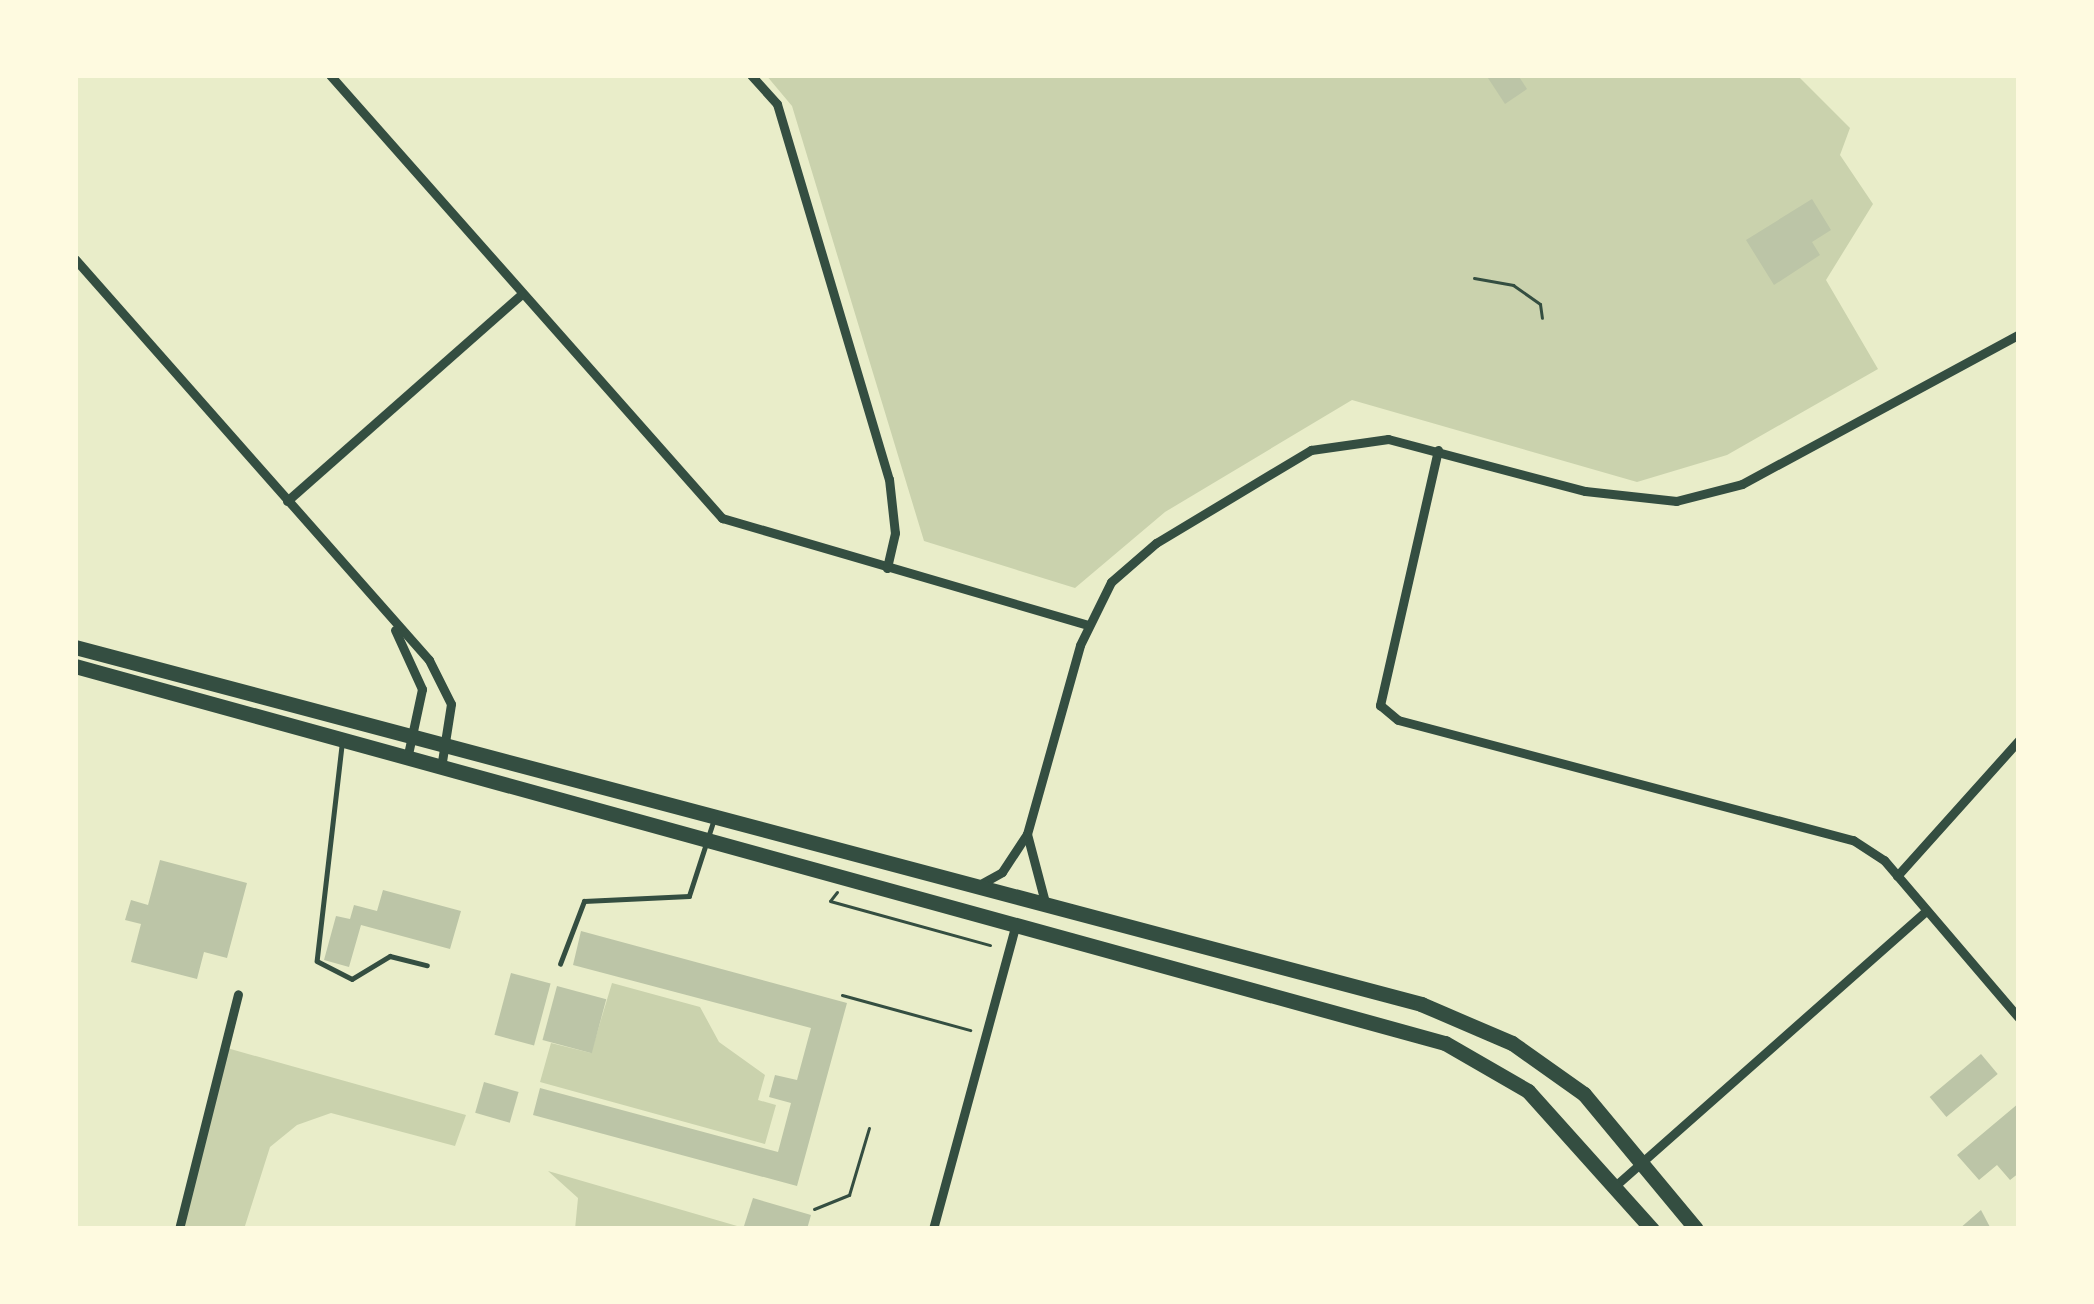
<!DOCTYPE html>
<style>
body{margin:0}
#map{position:relative;width:2094px;height:1304px;overflow:hidden;background:#e9edc9;font-family:Barlow,sans-serif}
div>[style]{position:absolute}
[style*='--x']{left:calc(var(--x)*1px);top:calc(var(--y)*1px);width:calc(var(--w)*1px);rotate:calc(var(--a)*1deg)}
.green>*{inset:0;background:#cad2ad}
.building>*{inset:0;background:#bcc5a7;transform-origin:0 0}
.path>*{height:3px;margin:-1.5px;padding:0 1.5px;transform-origin:1.5px;border-radius:1.5px;background:#344e41}
.service>*{height:4.5px;margin:-2.25px;padding:0 2.25px;transform-origin:2.25px;border-radius:2.25px;background:#344e41}
.minor>*{height:9px;margin:-4.5px;padding:0 4.5px;transform-origin:4.5px;border-radius:4.5px;background:#344e41}
.primary>*{height:15px;margin:-7.5px;padding:0 7.5px;transform-origin:7.5px;border-radius:7.5px;background:#344e41}
span{translate:-50% -50%;white-space:nowrap;text-align:center;line-height:1.15;-webkit-text-stroke:9px #fefae0;paint-order:stroke}
.frame{position:absolute;inset:0;border:78px solid #fefae0;pointer-events:none}
</style>
<div id="map">
<div class="green">
<div style="clip-path:polygon(766px 75px,1797px 75px,1850px 128px,1840px 155px,1873px 204px,1826px 280px,1878px 369px,1727px 455px,1637px 482px,1352px 400px,1165px 512px,1075px 588px,924px 541px,792px 106px)"></div>
<div style="clip-path:polygon(612px 983px,700px 1007px,719px 1042px,765px 1075px,758px 1100px,776px 1105px,765px 1144px,540px 1082px,551px 1043px,591px 1053px)"></div>
<div style="clip-path:polygon(227px 1048px,466px 1115px,455px 1146px,331px 1113px,297px 1125px,270px 1147px,244px 1229px,179px 1229px)"></div>
<div style="clip-path:polygon(548px 1171px,744px 1228px,575px 1229px,578px 1198px)"></div>
</div>
<div class="building">
<div style="clip-path:polygon(1486px 75px,1518px 75px,1527px 89px,1505px 104px)"></div>
<div style="clip-path:polygon(1812px 199px,1831px 230px,1812px 242px,1820px 255px,1774px 285px,1746px 240px)"></div>
<div style="clip-path:polygon(160px 860px,247px 883px,227px 958px,204px 952px,197px 979px,131px 962px,141px 924px,125px 920px,131px 900px,148px 905px)"></div>
<div style="clip-path:polygon(383px 890px,461px 911px,450px 949px,361px 925px,349px 967px,324px 960px,336px 916px,350px 919px,354px 905px,377px 911px)"></div>
<div style="clip-path:polygon(581px 931px,847px 1003px,797px 1186px,533px 1115px,540px 1088px,778px 1152px,791px 1103px,769px 1097px,775px 1075px,797px 1080px,811px 1028px,573px 965px)"></div>
<div style="left:511px;top:973px;width:41px;height:64px;rotate:15deg"></div>
<div style="left:557px;top:986px;width:51px;height:56px;rotate:15deg"></div>
<div style="left:1981px;top:1054px;width:26px;height:67px;rotate:50deg"></div>
<div style="left:484px;top:1082px;width:36px;height:32px;rotate:16deg"></div>
<div style="clip-path:polygon(2019px 1103px,2019px 1173px,2010px 1180px,1997px 1165px,1979px 1180px,1957px 1155px)"></div>
<div style="clip-path:polygon(753px 1198px,811px 1215px,807px 1229px,743px 1229px)"></div>
<div style="clip-path:polygon(1981px 1210px,1991px 1229px,1959px 1229px)"></div>
</div>
<div class="path">
<div style="--x:1474;--y:278;--w:40;--a:10"></div>
<div style="--x:1513;--y:285;--w:33;--a:35"></div>
<div style="--x:1540;--y:304;--w:14;--a:82"></div>
<div style="--x:837;--y:892;--w:11;--a:128"></div>
<div style="--x:830;--y:901;--w:166;--a:15.4"></div>
<div style="--x:842;--y:995;--w:133;--a:15.3"></div>
<div style="--x:814;--y:1209;--w:38;--a:-22"></div>
<div style="--x:849;--y:1195;--w:70;--a:-73.4"></div>
</div>
<div class="service">
<div style="--x:342;--y:746;--w:216;--a:96.6"></div>
<div style="--x:317;--y:961;--w:39;--a:27"></div>
<div style="--x:352;--y:979;--w:44;--a:-31.2"></div>
<div style="--x:390;--y:956;--w:38;--a:14"></div>
<div style="--x:560;--y:964;--w:67;--a:-69.1"></div>
<div style="--x:584;--y:901;--w:105;--a:-2.7"></div>
<div style="--x:689;--y:896;--w:81;--a:-72"></div>
</div>
<div class="minor">
<div style="--x:330;--y:75;--w:592;--a:48.5"></div>
<div style="--x:722;--y:518;--w:380;--a:16.3"></div>
<div style="--x:751;--y:75;--w:39;--a:48"></div>
<div style="--x:777;--y:104;--w:391;--a:73.4"></div>
<div style="--x:889;--y:479;--w:54;--a:83.7"></div>
<div style="--x:895;--y:533;--w:36;--a:103"></div>
<div style="--x:75;--y:259;--w:535;--a:48.56"></div>
<div style="--x:429;--y:660;--w:49;--a:63.4"></div>
<div style="--x:451;--y:704;--w:65;--a:98.9"></div>
<div style="--x:1438;--y:450;--w:262;--a:102.8"></div>
<div style="--x:1380;--y:705;--w:23;--a:40"></div>
<div style="--x:1398;--y:720;--w:471;--a:14.8"></div>
<div style="--x:1853;--y:840;--w:37;--a:33"></div>
<div style="--x:1884;--y:860;--w:208;--a:49.5"></div>
<div style="--x:287;--y:501;--w:312;--a:-41.4"></div>
<div style="--x:395;--y:630;--w:65;--a:65.4"></div>
<div style="--x:422;--y:689;--w:72;--a:102.1"></div>
<div style="--x:1027;--y:834;--w:70;--a:75.2"></div>
<div style="--x:1897;--y:876;--w:183;--a:-48.1"></div>
<div style="--x:979;--y:885;--w:26;--a:-29"></div>
<div style="--x:1002;--y:872;--w:45;--a:-56.7"></div>
<div style="--x:1027;--y:834;--w:196;--a:-74.3"></div>
<div style="--x:1080;--y:645;--w:70;--a:-63.8"></div>
<div style="--x:1111;--y:582;--w:60;--a:-40.9"></div>
<div style="--x:1156;--y:543;--w:181;--a:-31"></div>
<div style="--x:1311;--y:450;--w:78;--a:-8.1"></div>
<div style="--x:1388;--y:439;--w:204;--a:14.8"></div>
<div style="--x:1585;--y:491;--w:92;--a:6.3"></div>
<div style="--x:1676;--y:501;--w:68;--a:-14.4"></div>
<div style="--x:1742;--y:484;--w:315;--a:-28.4"></div>
<div style="--x:1615;--y:1186;--w:415;--a:-41.5"></div>
<div style="--x:179;--y:1229;--w:242;--a:-75.9"></div>
<div style="--x:933;--y:1229;--w:316;--a:-74.8"></div>
</div>
<div class="primary">
<div style="--x:75;--y:647;--w:1393;--a:14.85"></div>
<div style="--x:1421;--y:1004;--w:99;--a:23.2"></div>
<div style="--x:1512;--y:1043;--w:88;--a:35.3"></div>
<div style="--x:1584;--y:1094;--w:175;--a:50.3"></div>
<div style="--x:75;--y:666;--w:1421;--a:15.39"></div>
<div style="--x:1445;--y:1043;--w:96;--a:30"></div>
<div style="--x:1528;--y:1091;--w:186;--a:48.1"></div>
</div>
<div class="frame"></div>
</div>
